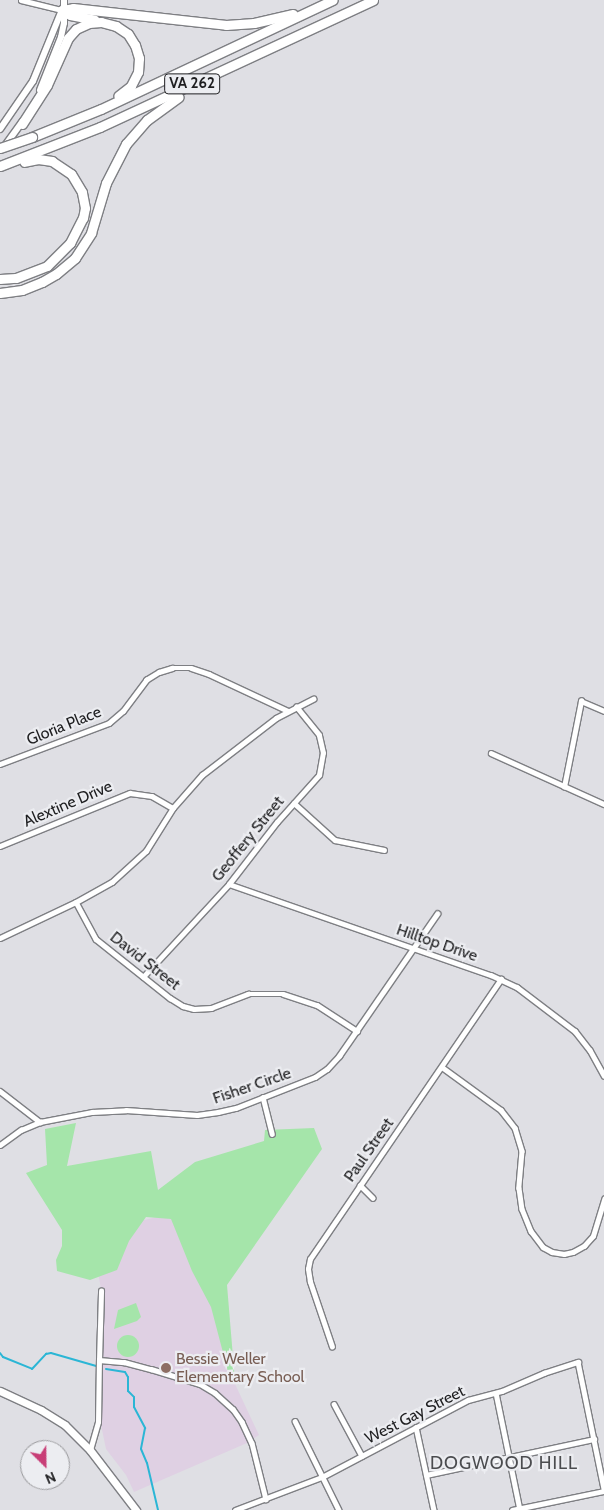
<!DOCTYPE html>
<style>
body{margin:0}
#map{position:relative;width:604px;height:1510px;overflow:hidden;background:#dfdfe4;font-family:Cabin,sans-serif}
div>[style]{position:absolute}
[style*='--x']{left:calc(var(--x)*1px);top:calc(var(--y)*1px);width:calc(var(--w)*1px);rotate:calc(var(--a)*1deg)}
.education>*{inset:0;background:#dfd0e3}
.green>*{inset:0;background:#a5e5aa}
.round{border-radius:50%}
.stream>*{height:2px;margin:-1px;padding:0 1px;transform-origin:1px;border-radius:1px;background:#2bb6d5}
.roads{filter:drop-shadow(1px 0 #7e7f83) drop-shadow(-1px 0 #7e7f83) drop-shadow(0 1px #7e7f83) drop-shadow(0 -1px #7e7f83)}
.street>*{height:4.5px;margin:-2.25px;padding:0 2.25px;transform-origin:2.25px;border-radius:2.25px;background:#fff}
.secondary>*{height:6px;margin:-3px;padding:0 3px;transform-origin:3px;border-radius:3px;background:#fff}
.primary>*{height:7px;margin:-3.5px;padding:0 3.5px;transform-origin:3.5px;border-radius:3.5px;background:#fff}
.highway>*{height:9px;margin:-4.5px;padding:0 4.5px;transform-origin:4.5px;border-radius:4.5px;background:#fff}
.bridges{filter:drop-shadow(1px 0 #7e7f83) drop-shadow(-1px 0 #7e7f83) drop-shadow(0 1px #7e7f83) drop-shadow(0 -1px #7e7f83)}
.highway-bridge>*{height:9px;margin:-4.5px;padding:0 4.5px;transform-origin:4.5px;border-radius:4.5px;background:#fff}
.dots>*{width:14px;height:14px;translate:-50% -50%;box-sizing:border-box;border:2px solid #ecedf1;border-radius:50%}
span{translate:-50% -50%;white-space:nowrap;text-align:center;line-height:1.15;-webkit-text-stroke:4.5px #ecedf1;paint-order:stroke}
.shield-label span{padding:1px 4px;background:#ecedf1;border:1px solid;border-radius:4px;-webkit-text-stroke-width:0}
.shield-label{font-size:15px;color:#1e1e20;font-weight:700}
.street-label{font-size:16px;color:#1e1e20}
.education-label{font-size:16px;color:#785e54}
.left{translate:0 -50%;text-align:left}
.neighbourhood-label{font-size:18px;color:#4b4c4f;letter-spacing:1px}
.north{position:absolute;left:20px;top:1440px;width:50px;height:50px;box-sizing:border-box;background:#ecedf1;border:1px solid #9a9a9d;border-radius:50%;rotate:157deg;font-size:14px;font-weight:700;line-height:20px;text-align:center;color:#1e1e20}
.north::after{content:'';display:block;margin:auto;width:18px;height:22px;background:#c83e77;clip-path:polygon(50% 0,100% 100%,50% 72%,0 100%)}
</style>
<div id="map">
<div class="education">
<div style="clip-path:polygon(177px 1212px,215px 1308px,235px 1384px,259px 1435px,247px 1443px,134px 1492px,126px 1475px,106px 1449px,101px 1425px,104px 1306px,91px 1233px)"></div>
</div>
<div class="green">
<div style="clip-path:polygon(76px 1123px,67px 1166px,151px 1151px,158px 1190px,195px 1162px,264px 1141px,265px 1130px,314px 1128px,322px 1149px,227px 1285px,235px 1381px,231px 1383px,211px 1307px,192px 1271px,171px 1219px,146px 1217px,129px 1241px,117px 1270px,90px 1280px,57px 1271px,56px 1260px,62px 1246px,62px 1230px,26px 1173px,47px 1165px,45px 1129px)"></div>
<div style="clip-path:polygon(136px 1303px,141px 1317px,137px 1321px,114px 1329px,118px 1310px)"></div>
<div class="round" style="left:117px;top:1335px;width:22px;height:22px"></div>
</div>
<div class="stream">
<div style="--x:0;--y:1353;--w:5;--a:53"></div>
<div style="--x:3;--y:1357;--w:31;--a:22"></div>
<div style="--x:32;--y:1369;--w:21;--a:-47"></div>
<div style="--x:46;--y:1354;--w:5;--a:-11"></div>
<div style="--x:51;--y:1353;--w:47;--a:16.1"></div>
<div style="--x:106;--y:1369;--w:19;--a:9"></div>
<div style="--x:125;--y:1372;--w:6;--a:59"></div>
<div style="--x:128;--y:1377;--w:14;--a:90"></div>
<div style="--x:128;--y:1391;--w:8;--a:45"></div>
<div style="--x:134;--y:1397;--w:10;--a:90"></div>
<div style="--x:134;--y:1407;--w:24;--a:62"></div>
<div style="--x:145;--y:1428;--w:21;--a:101"></div>
<div style="--x:141;--y:1449;--w:15;--a:67"></div>
<div style="--x:147;--y:1463;--w:48;--a:76.8"></div>
</div>
<div class="roads">
<div class="street">
<div style="--x:21;--y:0;--w:42;--a:13.7"></div>
<div style="--x:491;--y:753;--w:124;--a:24.3"></div>
<div style="--x:0;--y:764;--w:116;--a:-20.6"></div>
<div style="--x:109;--y:723;--w:18;--a:-41"></div>
<div style="--x:123;--y:711;--w:39;--a:-53"></div>
<div style="--x:146;--y:680;--w:15;--a:-32"></div>
<div style="--x:159;--y:672;--w:14;--a:-17"></div>
<div style="--x:172;--y:668;--w:19;--a:0"></div>
<div style="--x:191;--y:668;--w:19;--a:18"></div>
<div style="--x:209;--y:674;--w:87;--a:25.1"></div>
<div style="--x:564;--y:787;--w:88;--a:-78.8"></div>
<div style="--x:581;--y:701;--w:25;--a:23"></div>
<div style="--x:294;--y:803;--w:55;--a:42.1"></div>
<div style="--x:335;--y:840;--w:50;--a:11.5"></div>
<div style="--x:0;--y:846;--w:140;--a:-22.2"></div>
<div style="--x:130;--y:793;--w:22;--a:8"></div>
<div style="--x:152;--y:796;--w:24;--a:30"></div>
<div style="--x:229;--y:884;--w:277;--a:19.2"></div>
<div style="--x:491;--y:975;--w:29;--a:25"></div>
<div style="--x:517;--y:987;--w:73;--a:37.2"></div>
<div style="--x:575;--y:1031;--w:24;--a:52"></div>
<div style="--x:590;--y:1050;--w:29;--a:61"></div>
<div style="--x:76;--y:902;--w:42;--a:61.6"></div>
<div style="--x:96;--y:939;--w:95;--a:38.6"></div>
<div style="--x:170;--y:998;--w:15;--a:32"></div>
<div style="--x:183;--y:1006;--w:11;--a:15"></div>
<div style="--x:194;--y:1009;--w:17;--a:-3"></div>
<div style="--x:211;--y:1008;--w:40;--a:-21"></div>
<div style="--x:248;--y:994;--w:35;--a:0"></div>
<div style="--x:283;--y:994;--w:36;--a:18"></div>
<div style="--x:317;--y:1005;--w:48;--a:33"></div>
<div style="--x:0;--y:938;--w:84;--a:-25.3"></div>
<div style="--x:76;--y:902;--w:41;--a:-29.1"></div>
<div style="--x:112;--y:882;--w:46;--a:-42.4"></div>
<div style="--x:146;--y:851;--w:51;--a:-57.9"></div>
<div style="--x:173;--y:808;--w:44;--a:-48.7"></div>
<div style="--x:202;--y:775;--w:93;--a:-37.6"></div>
<div style="--x:276;--y:718;--w:42;--a:-27.2"></div>
<div style="--x:143;--y:977;--w:127;--a:-47.2"></div>
<div style="--x:229;--y:884;--w:78;--a:-52.3"></div>
<div style="--x:277;--y:822;--w:63;--a:-48.2"></div>
<div style="--x:319;--y:775;--w:22;--a:-80"></div>
<div style="--x:323;--y:753;--w:18;--a:-103"></div>
<div style="--x:319;--y:735;--w:36;--a:-129"></div>
<div style="--x:442;--y:1067;--w:73;--a:36.1"></div>
<div style="--x:501;--y:1110;--w:23;--a:52"></div>
<div style="--x:515;--y:1128;--w:24;--a:73"></div>
<div style="--x:522;--y:1151;--w:37;--a:95"></div>
<div style="--x:519;--y:1188;--w:21;--a:82"></div>
<div style="--x:522;--y:1209;--w:24;--a:68"></div>
<div style="--x:531;--y:1231;--w:20;--a:53"></div>
<div style="--x:543;--y:1247;--w:10;--a:29"></div>
<div style="--x:552;--y:1252;--w:12;--a:9"></div>
<div style="--x:564;--y:1254;--w:9;--a:-13"></div>
<div style="--x:573;--y:1252;--w:13;--a:-29"></div>
<div style="--x:584;--y:1246;--w:13;--a:-48"></div>
<div style="--x:593;--y:1236;--w:39;--a:-73"></div>
<div style="--x:0;--y:1091;--w:51;--a:37.8"></div>
<div style="--x:263;--y:1097;--w:38;--a:76"></div>
<div style="--x:0;--y:1145;--w:26;--a:-36"></div>
<div style="--x:21;--y:1130;--w:21;--a:-23"></div>
<div style="--x:40;--y:1122;--w:53;--a:-10.9"></div>
<div style="--x:92;--y:1112;--w:34;--a:-3"></div>
<div style="--x:126;--y:1110;--w:71;--a:4"></div>
<div style="--x:197;--y:1115;--w:21;--a:-8"></div>
<div style="--x:218;--y:1112;--w:18;--a:-13"></div>
<div style="--x:236;--y:1108;--w:85;--a:-21.4"></div>
<div style="--x:315;--y:1077;--w:14;--a:-34"></div>
<div style="--x:327;--y:1069;--w:18;--a:-47"></div>
<div style="--x:339;--y:1056;--w:173;--a:-55.4"></div>
<div style="--x:360;--y:1185;--w:18;--a:45"></div>
<div style="--x:332;--y:1347;--w:69;--a:-108.7"></div>
<div style="--x:310;--y:1282;--w:13;--a:-99"></div>
<div style="--x:308;--y:1269;--w:10;--a:-79"></div>
<div style="--x:310;--y:1259;--w:339;--a:-55.7"></div>
<div style="--x:99;--y:1360;--w:69;--a:-88.3"></div>
<div style="--x:496;--y:1393;--w:119;--a:78.4"></div>
<div style="--x:334;--y:1404;--w:59;--a:61.7"></div>
<div style="--x:295;--y:1421;--w:99;--a:63.7"></div>
<div style="--x:416;--y:1427;--w:85;--a:77.8"></div>
<div style="--x:90;--y:1450;--w:29;--a:-74"></div>
<div style="--x:98;--y:1422;--w:62;--a:-89.1"></div>
<div style="--x:99;--y:1360;--w:25;--a:5"></div>
<div style="--x:124;--y:1362;--w:28;--a:15"></div>
<div style="--x:151;--y:1369;--w:51;--a:17"></div>
<div style="--x:200;--y:1384;--w:17;--a:31"></div>
<div style="--x:215;--y:1393;--w:24;--a:42"></div>
<div style="--x:233;--y:1409;--w:16;--a:55"></div>
<div style="--x:242;--y:1422;--w:23;--a:65"></div>
<div style="--x:252;--y:1443;--w:58;--a:76"></div>
<div style="--x:426;--y:1475;--w:172;--a:-12.1"></div>
<div style="--x:235;--y:1510;--w:93;--a:-20.8"></div>
<div style="--x:322;--y:1477;--w:165;--a:-27.8"></div>
<div style="--x:468;--y:1400;--w:35;--a:-15"></div>
<div style="--x:502;--y:1391;--w:46;--a:-23.2"></div>
<div style="--x:544;--y:1373;--w:36;--a:-18"></div>
<div style="--x:578;--y:1362;--w:130;--a:78.4"></div>
<div style="--x:512;--y:1510;--w:94;--a:-11.7"></div>
</div>
<div class="secondary">
<div style="--x:40;--y:90;--w:57;--a:-68.4"></div>
<div style="--x:61;--y:37;--w:14;--a:-78"></div>
<div style="--x:64;--y:23;--w:23;--a:-90"></div>
<div style="--x:0;--y:129;--w:58;--a:-55.5"></div>
<div style="--x:33;--y:81;--w:77;--a:-67.8"></div>
<div style="--x:4;--y:147;--w:32;--a:-54"></div>
</div>
<div class="primary">
<div style="--x:0;--y:1391;--w:45;--a:24.9"></div>
<div style="--x:41;--y:1410;--w:28;--a:32"></div>
<div style="--x:65;--y:1425;--w:35;--a:45"></div>
<div style="--x:90;--y:1450;--w:76;--a:52.5"></div>
</div>
<div class="highway">
<div style="--x:62;--y:10;--w:11;--a:-10"></div>
<div style="--x:73;--y:8;--w:154;--a:6.3"></div>
<div style="--x:226;--y:25;--w:28;--a:-4"></div>
<div style="--x:254;--y:23;--w:40;--a:-13"></div>
<div style="--x:62;--y:10;--w:9;--a:32"></div>
<div style="--x:70;--y:15;--w:25;--a:11"></div>
<div style="--x:22;--y:124;--w:46;--a:-57.3"></div>
<div style="--x:47;--y:85;--w:51;--a:-65.9"></div>
<div style="--x:68;--y:38;--w:12;--a:-48"></div>
<div style="--x:76;--y:29;--w:14;--a:-25"></div>
<div style="--x:89;--y:23;--w:12;--a:-5"></div>
<div style="--x:101;--y:22;--w:16;--a:15"></div>
<div style="--x:116;--y:26;--w:14;--a:34"></div>
<div style="--x:128;--y:34;--w:13;--a:58"></div>
<div style="--x:135;--y:45;--w:14;--a:73"></div>
<div style="--x:139;--y:58;--w:14;--a:94"></div>
<div style="--x:138;--y:72;--w:16;--a:117"></div>
<div style="--x:131;--y:86;--w:16;--a:142"></div>
<div style="--x:32;--y:137;--w:74;--a:-22.1"></div>
<div style="--x:101;--y:109;--w:256;--a:-25.2"></div>
<div style="--x:0;--y:166;--w:107;--a:-21.3"></div>
<div style="--x:100;--y:127;--w:301;--a:-24.9"></div>
<div style="--x:0;--y:279;--w:16;--a:-4"></div>
<div style="--x:16;--y:278;--w:33;--a:-21"></div>
<div style="--x:47;--y:266;--w:33;--a:-45"></div>
<div style="--x:70;--y:243;--w:28;--a:-63"></div>
<div style="--x:83;--y:218;--w:10;--a:-79"></div>
<div style="--x:85;--y:208;--w:16;--a:-101"></div>
<div style="--x:82;--y:192;--w:21;--a:-121"></div>
<div style="--x:71;--y:174;--w:23;--a:-146"></div>
<div style="--x:52;--y:161;--w:14;--a:-172"></div>
<div style="--x:38;--y:159;--w:14;--a:168"></div>
<div style="--x:0;--y:293;--w:22;--a:-8"></div>
<div style="--x:22;--y:290;--w:22;--a:-22"></div>
<div style="--x:42;--y:282;--w:16;--a:-30"></div>
<div style="--x:56;--y:274;--w:25;--a:-40"></div>
<div style="--x:75;--y:258;--w:30;--a:-57"></div>
<div style="--x:91;--y:233;--w:52;--a:-73.3"></div>
<div style="--x:106;--y:183;--w:44;--a:-62.9"></div>
<div style="--x:126;--y:144;--w:32;--a:-49"></div>
<div style="--x:147;--y:120;--w:39;--a:-36"></div>
</div>
</div>
<div class="bridges">
<div class="highway-bridge">
<div style="--x:0;--y:148;--w:34;--a:-19"></div>
</div>
</div>
<div class="dots">
<div style="left:166px;top:1368px;background:#8d6e63"></div>
</div>
<div class="shield-label">
<span style="left:192px;top:84px">VA 262</span>
</div>
<div class="street-label">
<span style="left:64px;top:726px;rotate:-22deg">Gloria Place</span>
<span style="left:68px;top:804px;rotate:-23deg">Alextine Drive</span>
<span style="left:248px;top:839px;rotate:-51deg">Geoffery Street</span>
<span style="left:437px;top:943px;rotate:19deg">Hilltop Drive</span>
<span style="left:145px;top:961px;rotate:38deg">David Street</span>
<span style="left:252px;top:1086px;rotate:-19deg">Fisher Circle</span>
<span style="left:369px;top:1150px;rotate:-55deg">Paul Street</span>
<span style="left:415px;top:1415px;rotate:-27deg">West Gay Street</span>
</div>
<div class="education-label">
<span class="left" style="left:176px;top:1368px">Bessie Weller<br>Elementary School</span>
</div>
<div class="neighbourhood-label">
<span style="left:504px;top:1463px">DOGWOOD HILL</span>
</div>
<div class="north">N</div>
</div>
